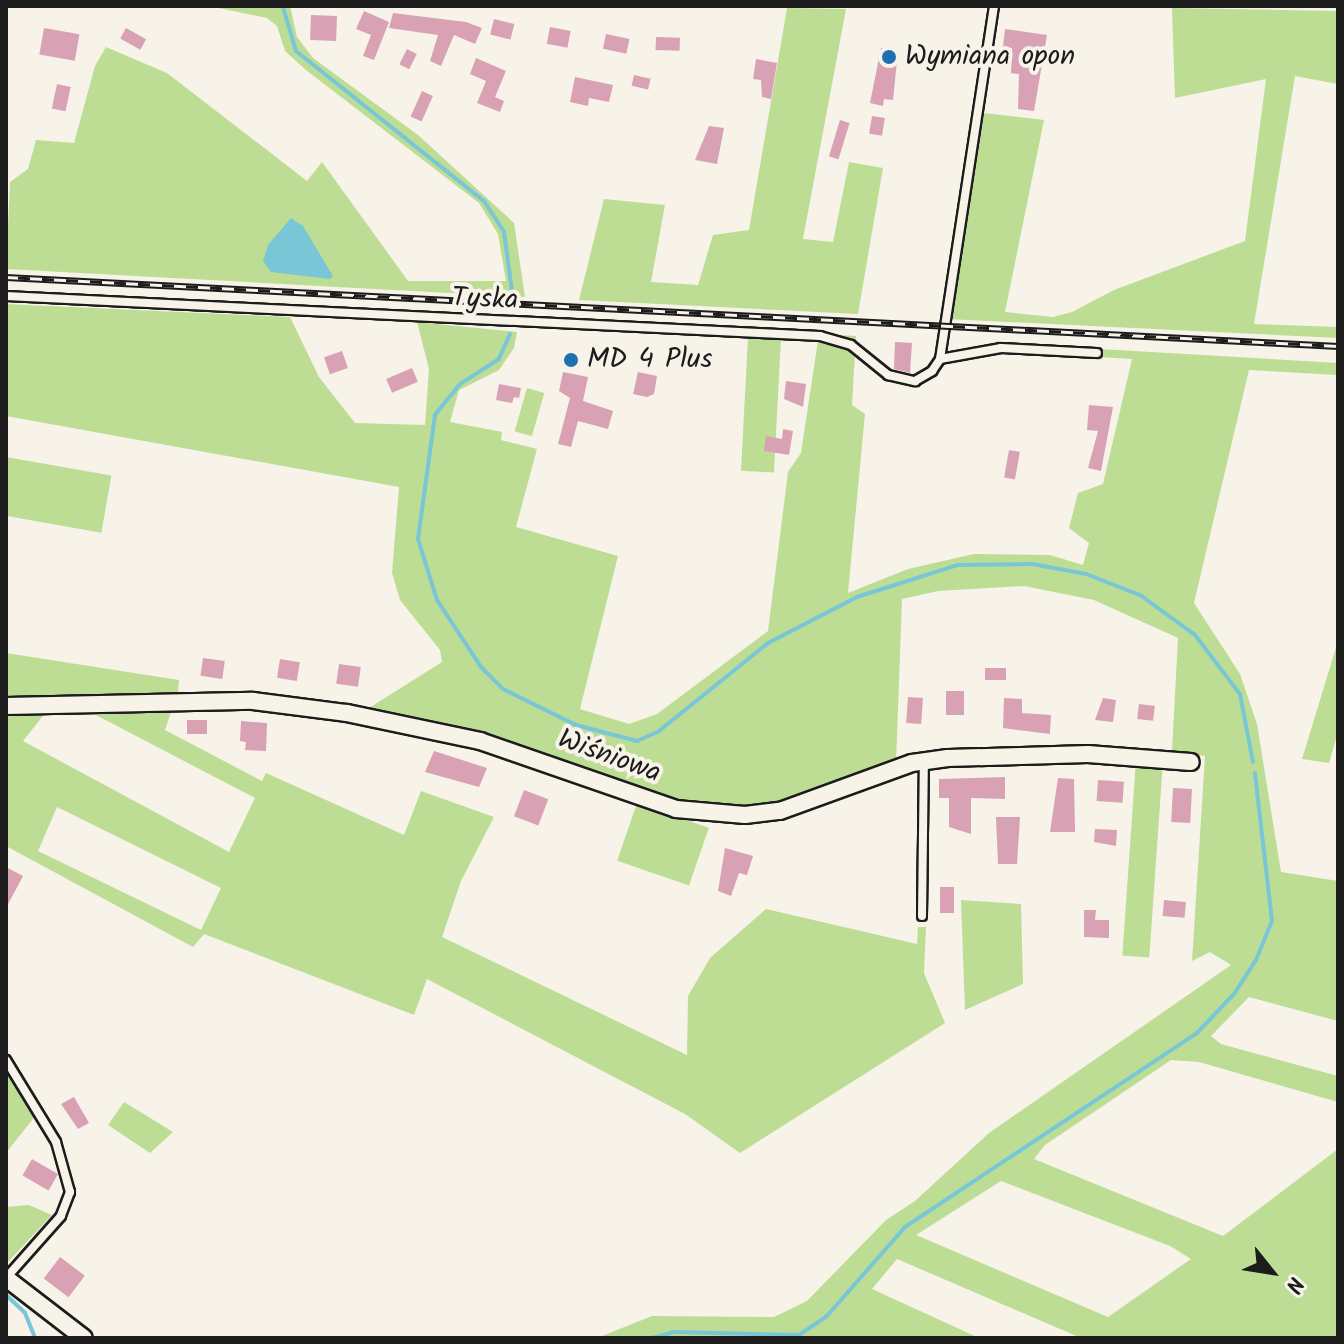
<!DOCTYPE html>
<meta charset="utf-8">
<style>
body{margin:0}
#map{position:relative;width:1344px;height:1344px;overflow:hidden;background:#f7f3e8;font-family:Kalam,sans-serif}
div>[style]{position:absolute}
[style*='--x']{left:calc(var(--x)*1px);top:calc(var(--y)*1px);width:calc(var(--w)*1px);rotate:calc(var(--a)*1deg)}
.green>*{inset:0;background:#bddd95;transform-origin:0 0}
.water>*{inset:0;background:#78c6d6}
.stream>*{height:4px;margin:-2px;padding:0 2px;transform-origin:2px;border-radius:2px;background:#78c6d6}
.building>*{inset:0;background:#d9a1b4;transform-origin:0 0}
.roads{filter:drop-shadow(2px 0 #1c1c1c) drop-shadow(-2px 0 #1c1c1c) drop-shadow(0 2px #1c1c1c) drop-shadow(0 -2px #1c1c1c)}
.lane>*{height:8px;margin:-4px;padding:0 4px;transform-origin:4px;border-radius:4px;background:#f7f3e8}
.street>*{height:16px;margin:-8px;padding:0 8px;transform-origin:8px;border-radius:8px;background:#f7f3e8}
.rail>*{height:7px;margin-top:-3.5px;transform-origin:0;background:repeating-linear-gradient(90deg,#f7f3e8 0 12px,#1c1c1c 0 24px);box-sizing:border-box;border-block:2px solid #1c1c1c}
.dots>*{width:22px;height:22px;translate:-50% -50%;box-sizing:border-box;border:4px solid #f7f3e8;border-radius:50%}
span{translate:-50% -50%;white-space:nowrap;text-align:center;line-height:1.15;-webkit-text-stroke:8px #f7f3e8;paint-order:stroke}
.poi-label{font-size:28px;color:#1c1c1c}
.left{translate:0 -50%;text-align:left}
.street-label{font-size:28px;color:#1c1c1c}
.frame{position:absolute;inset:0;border:8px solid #1c1c1c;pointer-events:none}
.north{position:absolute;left:1232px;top:1232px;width:80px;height:80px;-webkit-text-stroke:6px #f7f3e8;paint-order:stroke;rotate:120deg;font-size:22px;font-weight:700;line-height:32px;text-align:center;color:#1c1c1c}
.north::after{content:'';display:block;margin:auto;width:28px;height:36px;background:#1c1c1c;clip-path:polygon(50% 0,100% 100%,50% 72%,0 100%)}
</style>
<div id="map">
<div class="green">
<div style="clip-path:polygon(209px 6px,290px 6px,297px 37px,313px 58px,418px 135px,514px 223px,525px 297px,6px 269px,10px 182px,28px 169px,36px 140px,74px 143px,95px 66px,106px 47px,167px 73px,307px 181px,322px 162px,408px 281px,506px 281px,498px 234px,479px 203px,306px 70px,285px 51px,277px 26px,267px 18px)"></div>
<div style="clip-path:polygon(787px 8px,846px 9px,803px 239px,833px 242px,849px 162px,883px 168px,858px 314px,579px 300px,604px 199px,665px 205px,651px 282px,698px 285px,713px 235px,749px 230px)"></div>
<div style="clip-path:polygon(1172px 8px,1338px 11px,1338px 84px,1295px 76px,1254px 324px,1338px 327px,1338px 338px,947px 319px,984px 113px,1044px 120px,1005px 312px,1053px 317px,1072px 312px,1114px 290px,1245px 241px,1266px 79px,1175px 98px)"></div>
<div style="clip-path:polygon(evenodd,6px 304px,290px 317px,319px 377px,355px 423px,425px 425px,429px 369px,417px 322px,517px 332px,514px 348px,499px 370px,459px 390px,450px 422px,502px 432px,501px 440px,537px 449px,516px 527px,618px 556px,580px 709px,629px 724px,657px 714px,768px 631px,788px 472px,801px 453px,819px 334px,856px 336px,852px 405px,865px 414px,848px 593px,908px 569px,974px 554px,1050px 555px,1083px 565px,1089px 543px,1069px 528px,1078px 493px,1103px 484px,1132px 359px,1098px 357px,1100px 349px,1338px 363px,1338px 375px,1249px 370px,1194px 603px,1240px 674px,1257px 724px,1281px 872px,1338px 881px,1338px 1021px,1249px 997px,1211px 1036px,1221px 1044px,1338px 1076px,1338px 1102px,1199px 1062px,1171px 1060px,1045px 1145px,1034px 1159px,1223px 1236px,1338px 1149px,1338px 1338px,1081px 1338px,897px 1259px,872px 1289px,979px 1338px,597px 1338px,652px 1316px,774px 1317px,807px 1301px,886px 1220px,915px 1201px,989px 1133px,1231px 965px,1210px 952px,1192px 961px,1205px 756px,1172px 751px,1178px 638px,1094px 600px,1024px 586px,938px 591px,902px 599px,896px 763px,772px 808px,681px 807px,361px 713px,442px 662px,440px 650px,400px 600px,392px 573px,399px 487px,6px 416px,6px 304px,1001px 1181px,1170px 1246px,1191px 1259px,1108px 1317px,916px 1235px,1001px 1181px)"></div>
<div style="left:748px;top:337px;width:33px;height:134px;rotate:3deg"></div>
<div style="left:527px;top:388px;width:18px;height:45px;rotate:16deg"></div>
<div style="left:6px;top:457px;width:107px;height:58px;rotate:10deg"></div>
<div style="clip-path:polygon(1338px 641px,1338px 732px,1329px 763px,1302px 759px)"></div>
<div style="clip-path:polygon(6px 653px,179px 680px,178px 693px,176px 698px,6px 702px)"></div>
<div style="clip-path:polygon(evenodd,173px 706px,165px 730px,262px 781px,266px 773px,404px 835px,421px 791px,494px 817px,461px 881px,442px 937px,687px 1055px,688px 996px,710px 958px,766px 909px,917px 944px,918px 927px,926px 927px,924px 973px,945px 1023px,740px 1153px,685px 1114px,427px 979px,414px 1015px,204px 934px,193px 947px,6px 846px,6px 711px,46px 712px,23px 741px,229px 852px,255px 798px,92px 713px,173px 706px,57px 807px,221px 888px,201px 930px,38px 851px,57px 807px)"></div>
<div style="left:1136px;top:760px;width:27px;height:196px;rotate:4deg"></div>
<div style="left:637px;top:803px;width:76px;height:61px;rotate:19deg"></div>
<div style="clip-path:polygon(961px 900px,1021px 904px,1023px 984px,965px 1010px)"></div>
<div style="clip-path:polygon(6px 1066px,36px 1115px,6px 1153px)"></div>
<div style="clip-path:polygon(124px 1102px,173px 1132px,150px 1153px,108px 1125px)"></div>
<div style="clip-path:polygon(29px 1205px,52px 1215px,6px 1264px,6px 1207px)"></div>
</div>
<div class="water">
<div style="clip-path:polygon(291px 218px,303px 226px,333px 276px,330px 279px,271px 272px,263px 261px,268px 245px)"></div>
</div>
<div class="stream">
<div style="--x:283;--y:7;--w:46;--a:73.5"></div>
<div style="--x:296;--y:51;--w:241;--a:38.6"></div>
<div style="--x:484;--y:201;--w:37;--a:57"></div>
<div style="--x:504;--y:232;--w:60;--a:82.3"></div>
<div style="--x:510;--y:334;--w:27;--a:114"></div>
<div style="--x:499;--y:359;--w:46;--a:147.3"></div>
<div style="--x:460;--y:384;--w:40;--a:129"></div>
<div style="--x:435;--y:415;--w:125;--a:97.8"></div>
<div style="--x:418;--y:539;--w:64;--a:72.7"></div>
<div style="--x:437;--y:600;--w:80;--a:56.7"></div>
<div style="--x:481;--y:667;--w:31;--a:45"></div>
<div style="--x:503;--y:689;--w:81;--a:26.3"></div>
<div style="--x:576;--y:725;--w:63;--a:14.7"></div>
<div style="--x:637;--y:741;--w:24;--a:-24"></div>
<div style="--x:659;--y:731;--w:140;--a:-38.9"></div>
<div style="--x:768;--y:643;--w:100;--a:-27.3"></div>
<div style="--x:857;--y:597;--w:106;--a:-17.6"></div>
<div style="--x:958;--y:565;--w:74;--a:-0.8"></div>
<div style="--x:1032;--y:564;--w:55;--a:10.5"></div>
<div style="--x:1086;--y:574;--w:58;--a:21.3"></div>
<div style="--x:1140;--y:595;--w:68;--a:36"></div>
<div style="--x:1195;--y:635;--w:74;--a:52.7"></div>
<div style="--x:1240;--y:694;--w:69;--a:79.2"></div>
<div style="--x:6;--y:1295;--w:26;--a:43"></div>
<div style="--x:25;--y:1313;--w:27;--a:68"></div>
<div style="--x:652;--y:1338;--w:23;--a:-15"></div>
<div style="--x:674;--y:1332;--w:125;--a:1.4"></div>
<div style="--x:799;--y:1335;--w:32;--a:-34"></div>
<div style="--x:826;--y:1317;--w:120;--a:-48.7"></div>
<div style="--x:905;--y:1227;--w:349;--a:-33.6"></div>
<div style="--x:1196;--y:1034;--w:55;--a:-46.5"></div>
<div style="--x:1234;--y:994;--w:40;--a:-57.1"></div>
<div style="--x:1256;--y:960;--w:42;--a:-67.7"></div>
<div style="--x:1272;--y:921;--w:149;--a:-96.6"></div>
</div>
<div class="building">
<div style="clip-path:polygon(364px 11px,389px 22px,374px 60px,363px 56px,371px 35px,356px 29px)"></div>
<div style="clip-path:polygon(393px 13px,466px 22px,482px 28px,475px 44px,454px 35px,441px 66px,430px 61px,438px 35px,389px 28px)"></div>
<div style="left:311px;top:15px;width:26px;height:25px;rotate:2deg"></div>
<div style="left:494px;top:19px;width:21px;height:16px;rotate:14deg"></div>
<div style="left:550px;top:27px;width:21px;height:17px;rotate:11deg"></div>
<div style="left:44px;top:28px;width:36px;height:27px;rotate:10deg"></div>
<div style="left:126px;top:28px;width:23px;height:12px;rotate:29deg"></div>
<div style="clip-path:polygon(1005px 29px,1047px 35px,1034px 111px,1018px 109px,1019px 74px,1011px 73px,1012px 48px,1003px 47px)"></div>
<div style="left:606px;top:34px;width:24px;height:15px;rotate:12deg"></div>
<div style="left:656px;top:37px;width:24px;height:13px;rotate:2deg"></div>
<div style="clip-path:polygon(881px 48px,898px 51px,893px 100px,884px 99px,883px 106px,870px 103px)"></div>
<div style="left:407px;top:49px;width:11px;height:17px;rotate:27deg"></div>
<div style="clip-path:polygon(476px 58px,506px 71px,495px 97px,504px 101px,500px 112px,477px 103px,486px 81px,470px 74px)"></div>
<div style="clip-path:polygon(756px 59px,777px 63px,771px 99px,762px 97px,761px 80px,753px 79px)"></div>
<div style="left:634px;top:75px;width:17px;height:11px;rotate:13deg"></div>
<div style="clip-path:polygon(575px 77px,613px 85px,609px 102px,589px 98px,588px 106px,570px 102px)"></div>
<div style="left:57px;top:84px;width:14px;height:25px;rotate:12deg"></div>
<div style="left:422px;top:91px;width:12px;height:28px;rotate:24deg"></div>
<div style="left:872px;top:116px;width:13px;height:18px;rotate:9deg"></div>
<div style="left:840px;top:120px;width:10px;height:38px;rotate:17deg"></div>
<div style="clip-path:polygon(709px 126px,724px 128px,717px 164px,695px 160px)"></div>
<div style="clip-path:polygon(895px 342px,912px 343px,910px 373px,894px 369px)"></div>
<div style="left:342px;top:351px;width:18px;height:19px;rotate:71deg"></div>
<div style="left:412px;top:368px;width:15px;height:28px;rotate:67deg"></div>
<div style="clip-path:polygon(563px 372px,588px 377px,583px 401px,613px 411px,608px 429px,578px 421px,571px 447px,558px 444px,570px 398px,559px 391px)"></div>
<div style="clip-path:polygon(638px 372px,657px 376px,654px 394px,647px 397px,633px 394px)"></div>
<div style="clip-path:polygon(786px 381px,806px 384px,803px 407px,784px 399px)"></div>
<div style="clip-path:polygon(499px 384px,521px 388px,519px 398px,514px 397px,512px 403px,496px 400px)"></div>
<div style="clip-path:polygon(1089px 405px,1113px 407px,1101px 471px,1088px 468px,1098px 431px,1087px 430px)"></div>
<div style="clip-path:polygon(783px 429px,793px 431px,789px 455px,764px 451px,766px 436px,782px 439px)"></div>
<div style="left:1009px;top:450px;width:11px;height:28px;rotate:10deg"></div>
<div style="left:203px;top:658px;width:22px;height:18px;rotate:8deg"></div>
<div style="left:280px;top:659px;width:20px;height:19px;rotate:9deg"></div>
<div style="left:339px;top:664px;width:22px;height:20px;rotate:8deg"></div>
<div style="left:1006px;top:668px;width:12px;height:21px;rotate:90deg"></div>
<div style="left:946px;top:691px;width:18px;height:24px"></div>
<div style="left:908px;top:697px;width:15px;height:26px;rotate:4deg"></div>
<div style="clip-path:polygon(1004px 698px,1022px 699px,1022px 713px,1051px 715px,1050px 734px,1003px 728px)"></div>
<div style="clip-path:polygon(1103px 698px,1116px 700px,1113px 722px,1095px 720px)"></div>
<div style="left:1139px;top:704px;width:16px;height:15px;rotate:7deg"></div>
<div style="left:187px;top:720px;width:20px;height:14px"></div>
<div style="clip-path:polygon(241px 721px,267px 723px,266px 751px,245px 750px,246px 742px,240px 741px)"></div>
<div style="clip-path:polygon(434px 751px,487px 768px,479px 787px,425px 772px)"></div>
<div style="clip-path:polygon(1005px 777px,1005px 799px,971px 798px,971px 834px,949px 827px,949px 798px,939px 798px,939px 779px)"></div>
<div style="clip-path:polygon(1058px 778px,1074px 779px,1075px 832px,1050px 832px)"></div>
<div style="left:1098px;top:780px;width:26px;height:21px;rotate:4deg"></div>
<div style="left:1173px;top:788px;width:19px;height:34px;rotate:3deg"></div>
<div style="left:524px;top:790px;width:26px;height:28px;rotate:21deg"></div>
<div style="clip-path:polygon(996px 817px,1020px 817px,1017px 864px,998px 864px)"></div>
<div style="clip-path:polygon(1095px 829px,1117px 830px,1116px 846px,1094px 842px)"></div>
<div style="clip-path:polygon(725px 848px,753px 856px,747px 875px,739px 873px,731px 896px,718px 891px)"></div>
<div style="clip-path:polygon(6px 867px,23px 876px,6px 908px)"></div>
<div style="left:940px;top:887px;width:14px;height:26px"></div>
<div style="left:1164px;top:900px;width:22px;height:16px;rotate:5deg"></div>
<div style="clip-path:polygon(1084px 910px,1096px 910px,1095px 920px,1109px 920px,1109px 938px,1084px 937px)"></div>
<div style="clip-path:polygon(74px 1097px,89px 1123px,78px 1129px,61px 1104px)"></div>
<div style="left:32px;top:1159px;width:30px;height:19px;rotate:30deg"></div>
<div style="left:60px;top:1257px;width:31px;height:27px;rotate:37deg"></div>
</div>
<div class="roads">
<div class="lane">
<div style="--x:6;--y:296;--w:815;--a:2.81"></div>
<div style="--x:820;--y:336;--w:32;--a:16"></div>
<div style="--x:851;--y:345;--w:48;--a:39"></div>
<div style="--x:888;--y:375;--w:28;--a:13"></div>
<div style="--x:915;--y:381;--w:20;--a:-30"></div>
<div style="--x:932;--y:371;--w:14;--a:-56"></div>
<div style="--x:940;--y:359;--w:357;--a:-81.3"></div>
<div style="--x:940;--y:359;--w:62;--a:-10.2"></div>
<div style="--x:1001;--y:348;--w:96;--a:3"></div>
<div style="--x:922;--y:916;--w:155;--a:-89.3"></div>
<div style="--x:6;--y:1060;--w:96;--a:58.6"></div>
<div style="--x:56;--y:1142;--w:52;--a:74.4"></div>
<div style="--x:70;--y:1192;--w:26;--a:111"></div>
<div style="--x:61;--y:1216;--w:83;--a:131.6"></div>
</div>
<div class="street">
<div style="--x:6;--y:706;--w:247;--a:-1.2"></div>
<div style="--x:253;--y:701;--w:95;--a:7.3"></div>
<div style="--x:347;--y:713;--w:136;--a:11.9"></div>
<div style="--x:480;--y:741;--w:207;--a:19.1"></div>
<div style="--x:676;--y:809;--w:69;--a:5"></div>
<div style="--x:745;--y:815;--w:35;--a:-7"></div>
<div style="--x:780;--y:811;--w:140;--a:-20"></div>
<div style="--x:912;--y:763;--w:36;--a:-8"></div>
<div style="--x:948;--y:758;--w:140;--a:-1.6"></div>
<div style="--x:1088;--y:754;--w:103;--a:4.4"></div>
<div style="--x:6;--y:1278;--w:98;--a:37.6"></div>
</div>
</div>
<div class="rail">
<div style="--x:6;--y:277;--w:1334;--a:2.97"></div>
</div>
<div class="dots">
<div style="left:889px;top:57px;background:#1f6fb2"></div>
<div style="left:571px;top:360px;background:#1f6fb2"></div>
</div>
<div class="poi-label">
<span class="left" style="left:905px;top:57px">Wymiana opon</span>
<span class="left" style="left:587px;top:360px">MD 4 Plus</span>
</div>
<div class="street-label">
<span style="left:485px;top:300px;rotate:2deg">Tyska</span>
<span style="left:609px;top:757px;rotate:20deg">Wiśniowa</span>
</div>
<div class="frame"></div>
<div class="north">N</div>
</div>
